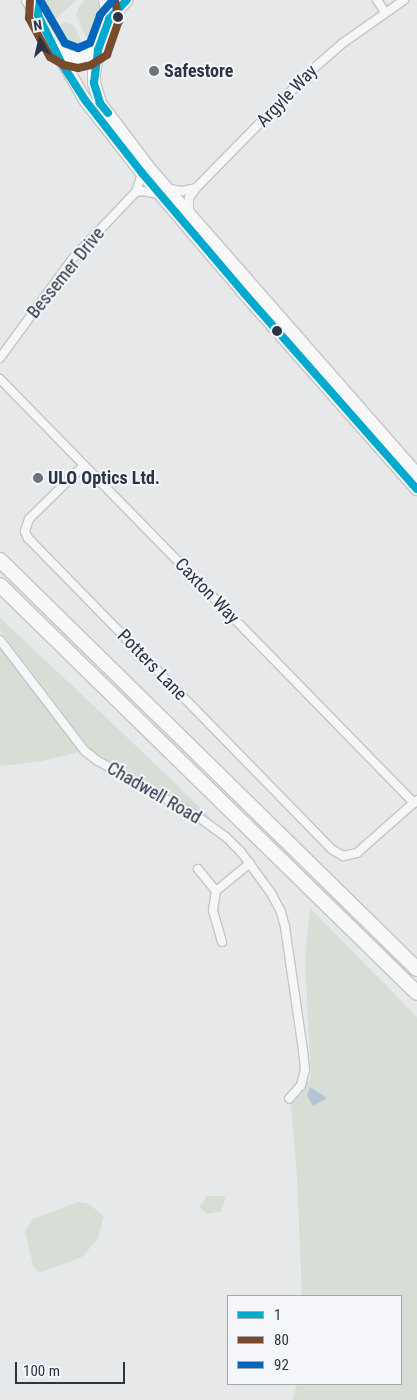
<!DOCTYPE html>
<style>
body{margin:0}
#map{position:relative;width:417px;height:1400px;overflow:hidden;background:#e6e8ea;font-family:"Roboto Condensed",sans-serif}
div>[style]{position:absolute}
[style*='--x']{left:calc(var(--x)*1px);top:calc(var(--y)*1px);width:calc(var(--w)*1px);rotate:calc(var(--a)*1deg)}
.green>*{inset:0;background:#d6ded6}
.water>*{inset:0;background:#b4c4d5}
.roads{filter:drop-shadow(1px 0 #c4c6c8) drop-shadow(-1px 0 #c4c6c8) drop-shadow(0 1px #c4c6c8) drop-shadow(0 -1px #c4c6c8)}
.minor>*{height:8px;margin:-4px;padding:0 4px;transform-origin:4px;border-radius:4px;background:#f5f6f7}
.primary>*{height:12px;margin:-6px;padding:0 6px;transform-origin:6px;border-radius:6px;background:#f8f8f8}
.motorway>*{height:14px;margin:-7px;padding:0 7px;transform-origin:7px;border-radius:7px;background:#f8f8f8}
.bus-1>*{height:8px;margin:-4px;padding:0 4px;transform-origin:4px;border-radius:4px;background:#00a9ce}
.bus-2>*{height:8px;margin:-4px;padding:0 4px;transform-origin:4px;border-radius:4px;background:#7a4b2a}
.bus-3>*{height:8px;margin:-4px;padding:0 4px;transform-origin:4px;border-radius:4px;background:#0065bd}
.dots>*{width:14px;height:14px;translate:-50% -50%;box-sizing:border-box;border:2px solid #f4f6f9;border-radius:50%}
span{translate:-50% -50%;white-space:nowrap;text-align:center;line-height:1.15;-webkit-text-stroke:4px #f4f6f9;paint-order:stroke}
.poi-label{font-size:18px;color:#2b3445;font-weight:700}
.left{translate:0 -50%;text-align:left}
.street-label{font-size:18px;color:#2b3445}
.legend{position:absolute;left:227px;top:1295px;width:175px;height:90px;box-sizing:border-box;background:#f4f6f9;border:1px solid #a4a8b1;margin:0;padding:6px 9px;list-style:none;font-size:15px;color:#2b3445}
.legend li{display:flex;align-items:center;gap:10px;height:25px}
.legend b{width:25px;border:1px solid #a4a8b1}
.north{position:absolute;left:15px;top:15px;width:50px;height:50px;-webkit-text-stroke:4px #f4f6f9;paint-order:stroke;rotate:351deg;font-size:14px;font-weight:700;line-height:20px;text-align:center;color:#2b3445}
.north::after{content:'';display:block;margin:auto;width:18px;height:22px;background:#2b3445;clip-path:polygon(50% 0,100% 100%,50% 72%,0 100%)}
.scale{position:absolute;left:15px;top:1362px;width:110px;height:22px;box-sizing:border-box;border:2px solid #2b3445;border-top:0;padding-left:6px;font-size:15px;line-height:18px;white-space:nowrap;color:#2b3445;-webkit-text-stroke:4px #f4f6f9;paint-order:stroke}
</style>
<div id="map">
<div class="green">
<div style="clip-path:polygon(47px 0,76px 0,51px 24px,45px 14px,45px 6px)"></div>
<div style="clip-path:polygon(85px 0,97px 0,101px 4px,103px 17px,96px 40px,90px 46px,76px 15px,79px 7px)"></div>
<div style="clip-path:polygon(65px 22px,74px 26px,85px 49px,70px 50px,60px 43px,53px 29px)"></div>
<div style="clip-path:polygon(0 618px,110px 721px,210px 817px,207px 820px,91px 750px,0 630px)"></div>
<div style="clip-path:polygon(0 644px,63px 725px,78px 750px,76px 753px,42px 761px,0 766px)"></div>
<div style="clip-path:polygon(310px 908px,417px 1017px,417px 1400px,293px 1400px,297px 1384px,401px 1384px,401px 1296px,302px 1296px,297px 1175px,291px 1105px,311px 1078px,305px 959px)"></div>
<div style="clip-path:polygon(207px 1196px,226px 1196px,221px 1211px,207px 1214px,199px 1207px)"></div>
<div style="clip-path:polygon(78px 1202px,89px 1204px,104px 1216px,98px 1239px,82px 1257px,39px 1273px,33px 1265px,25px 1232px,33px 1219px)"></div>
</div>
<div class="water">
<div style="clip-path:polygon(310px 1087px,327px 1098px,313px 1106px,307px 1095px)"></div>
</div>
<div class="roads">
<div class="minor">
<div style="--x:377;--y:0;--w:14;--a:56"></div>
<div style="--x:169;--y:189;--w:13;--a:9"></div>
<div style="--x:182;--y:191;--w:14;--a:-12"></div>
<div style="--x:136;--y:192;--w:6;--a:-9"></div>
<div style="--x:142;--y:191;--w:17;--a:10"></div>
<div style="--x:189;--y:212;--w:14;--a:-90"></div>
<div style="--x:189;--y:198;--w:12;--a:-55"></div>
<div style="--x:196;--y:188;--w:167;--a:-45.5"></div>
<div style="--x:313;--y:69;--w:40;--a:-41"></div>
<div style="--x:343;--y:43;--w:75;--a:-35.2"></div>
<div style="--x:0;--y:358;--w:125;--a:-53.8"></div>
<div style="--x:74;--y:257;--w:90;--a:-46.4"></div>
<div style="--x:136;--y:192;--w:20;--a:-72"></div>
<div style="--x:0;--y:379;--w:593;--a:45.68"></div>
<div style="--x:84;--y:465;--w:77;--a:135.5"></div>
<div style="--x:29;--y:519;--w:13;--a:108"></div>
<div style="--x:25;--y:531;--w:8;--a:67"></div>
<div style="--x:28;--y:538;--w:436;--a:45.7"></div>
<div style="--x:333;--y:850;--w:12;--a:31"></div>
<div style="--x:343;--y:856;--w:14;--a:-12"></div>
<div style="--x:357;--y:853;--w:80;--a:-41.5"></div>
<div style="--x:0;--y:640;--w:140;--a:52.6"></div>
<div style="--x:85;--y:751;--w:16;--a:38"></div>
<div style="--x:98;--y:761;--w:113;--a:29.1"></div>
<div style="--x:197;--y:816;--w:36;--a:36"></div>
<div style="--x:226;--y:837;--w:21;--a:45"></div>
<div style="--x:241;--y:852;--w:51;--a:53.8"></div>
<div style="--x:271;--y:893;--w:21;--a:62"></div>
<div style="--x:281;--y:912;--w:16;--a:75"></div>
<div style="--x:285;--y:927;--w:125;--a:81.7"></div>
<div style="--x:303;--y:1051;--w:19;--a:84"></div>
<div style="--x:305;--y:1070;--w:16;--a:105"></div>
<div style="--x:301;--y:1085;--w:18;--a:131"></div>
<div style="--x:198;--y:869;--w:28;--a:51"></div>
<div style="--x:222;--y:942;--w:33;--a:-106"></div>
<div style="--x:213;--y:910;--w:19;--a:-81"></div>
<div style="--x:216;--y:891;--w:44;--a:-39.5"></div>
</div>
<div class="primary">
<div style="--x:28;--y:0;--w:115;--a:60.3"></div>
<div style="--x:85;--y:100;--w:93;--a:52"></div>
<div style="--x:142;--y:173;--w:157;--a:49.6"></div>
<div style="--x:244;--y:293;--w:261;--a:48.6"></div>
<div style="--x:105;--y:0;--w:19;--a:78"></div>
<div style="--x:109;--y:19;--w:33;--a:110"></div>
<div style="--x:98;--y:50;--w:23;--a:100"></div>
<div style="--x:94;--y:73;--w:10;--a:90"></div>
<div style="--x:94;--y:83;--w:21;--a:73"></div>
<div style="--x:100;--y:103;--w:80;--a:53.1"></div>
<div style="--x:148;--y:167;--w:408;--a:48.8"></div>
<div style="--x:109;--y:19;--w:26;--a:-47"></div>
<div style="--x:58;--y:51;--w:11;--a:27"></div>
<div style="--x:68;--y:56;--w:10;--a:11"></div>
<div style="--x:78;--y:58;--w:9;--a:-13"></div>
<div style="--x:87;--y:56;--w:13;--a:-29"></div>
</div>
<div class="motorway">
<div style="--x:0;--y:560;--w:584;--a:44.45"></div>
<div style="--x:0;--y:585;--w:583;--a:44.37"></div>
</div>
</div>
<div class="bus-1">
<div style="--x:40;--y:0;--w:15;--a:98"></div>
<div style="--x:38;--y:15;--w:55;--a:63.9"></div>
<div style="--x:62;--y:64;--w:43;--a:57.4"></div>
<div style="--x:85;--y:100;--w:93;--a:52"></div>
<div style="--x:142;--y:173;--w:157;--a:49.6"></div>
<div style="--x:244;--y:293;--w:261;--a:48.6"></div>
<div style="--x:108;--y:113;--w:13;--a:-129"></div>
<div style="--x:100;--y:103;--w:21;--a:-107"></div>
<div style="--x:94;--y:83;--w:33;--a:-83"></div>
<div style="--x:98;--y:50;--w:33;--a:-70"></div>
<div style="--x:109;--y:19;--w:26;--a:-47"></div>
</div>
<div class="bus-2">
<div style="--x:30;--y:0;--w:18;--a:93"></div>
<div style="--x:29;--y:18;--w:44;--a:61.7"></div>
<div style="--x:50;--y:57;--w:16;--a:30"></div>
<div style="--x:64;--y:65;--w:14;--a:12"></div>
<div style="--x:78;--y:68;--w:13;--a:-13"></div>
<div style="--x:91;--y:65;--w:19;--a:-32"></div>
<div style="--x:107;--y:55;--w:36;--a:-71"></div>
<div style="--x:119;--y:21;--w:21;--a:-101"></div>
</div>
<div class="bus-3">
<div style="--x:40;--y:0;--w:50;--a:59.8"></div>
<div style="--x:65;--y:43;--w:14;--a:21"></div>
<div style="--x:78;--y:48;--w:13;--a:-23"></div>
<div style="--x:90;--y:43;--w:30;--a:-70"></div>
<div style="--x:100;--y:15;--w:20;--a:-49"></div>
</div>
<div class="dots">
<div style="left:118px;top:17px;background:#2b3445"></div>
<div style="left:154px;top:71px;background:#6c737f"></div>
<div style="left:277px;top:331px;background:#2b3445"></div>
<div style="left:38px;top:478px;background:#6c737f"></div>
</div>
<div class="poi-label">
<span class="left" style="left:164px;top:71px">Safestore</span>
<span class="left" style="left:48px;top:478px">ULO Optics Ltd.</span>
</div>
<div class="street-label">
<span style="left:287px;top:96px;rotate:-46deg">Argyle Way</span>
<span style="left:66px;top:273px;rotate:-51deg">Bessemer Drive</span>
<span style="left:207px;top:591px;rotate:46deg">Caxton Way</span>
<span style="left:152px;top:665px;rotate:46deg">Potters Lane</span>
<span style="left:154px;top:793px;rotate:30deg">Chadwell Road</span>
</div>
<ul class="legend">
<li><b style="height:6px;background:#00a9ce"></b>1</li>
<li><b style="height:6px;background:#7a4b2a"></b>80</li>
<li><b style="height:6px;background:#0065bd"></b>92</li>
</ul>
<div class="north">N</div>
<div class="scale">100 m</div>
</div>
